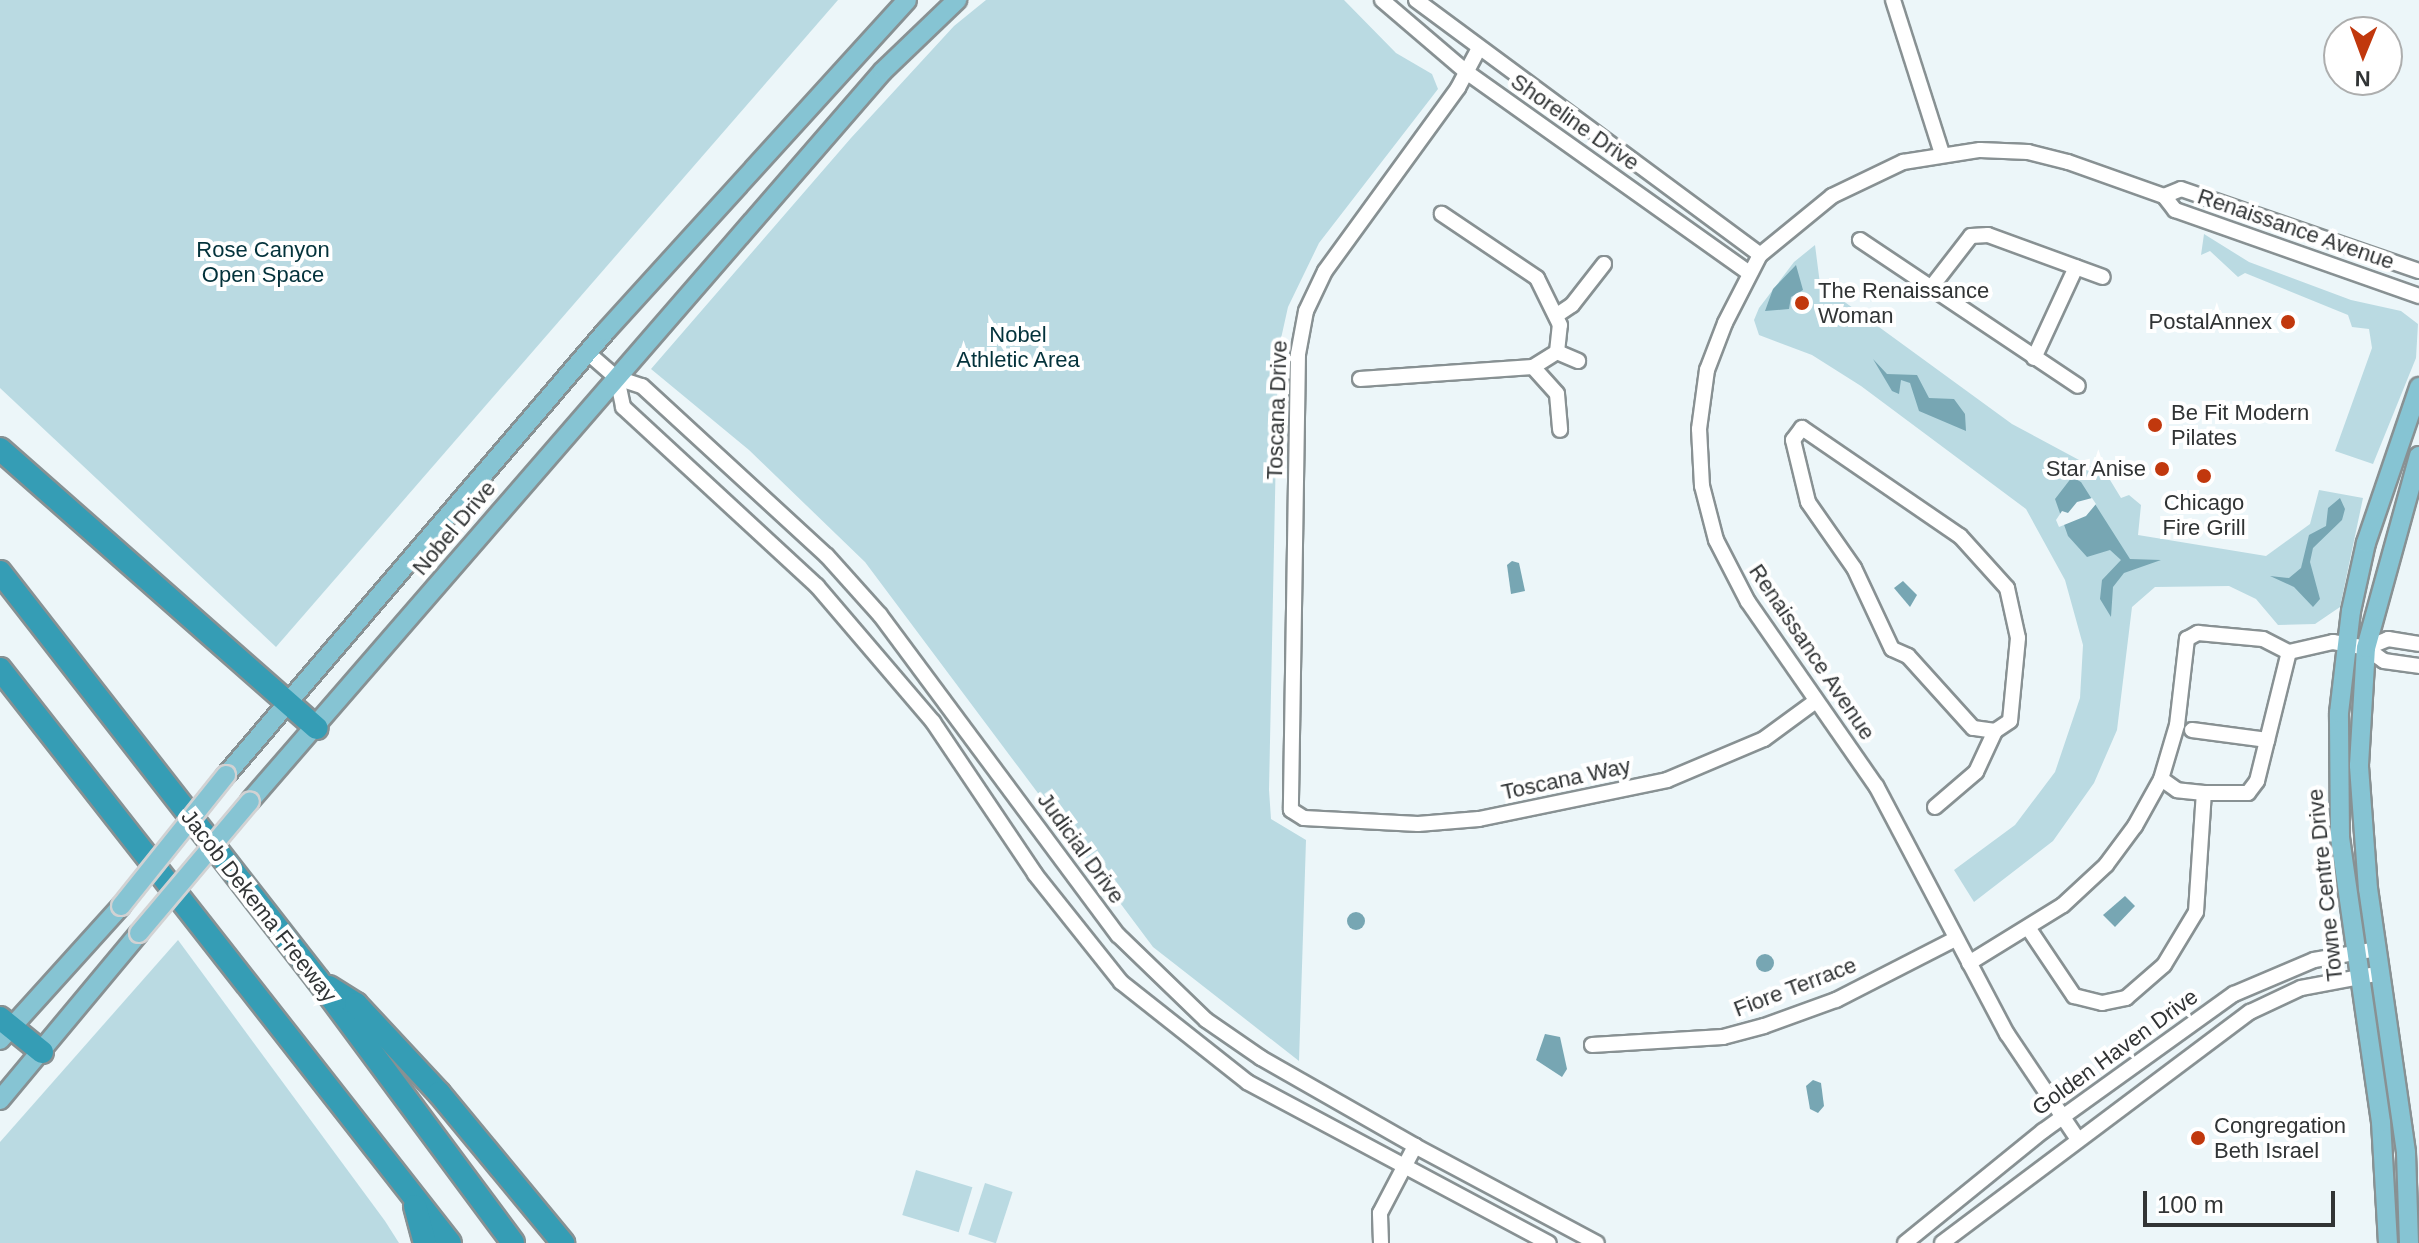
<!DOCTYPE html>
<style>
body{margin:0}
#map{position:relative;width:2419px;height:1243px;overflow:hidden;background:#ecf6f9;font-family:Helvetica,sans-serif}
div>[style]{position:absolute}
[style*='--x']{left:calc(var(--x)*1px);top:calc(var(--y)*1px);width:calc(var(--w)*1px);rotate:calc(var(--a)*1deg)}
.green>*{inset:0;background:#badae2;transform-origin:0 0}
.water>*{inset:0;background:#77a6b3}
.round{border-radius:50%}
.pier>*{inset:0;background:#ecf6f9}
.roads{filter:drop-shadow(2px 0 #889193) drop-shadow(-2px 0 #889193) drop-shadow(0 2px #889193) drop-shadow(0 -2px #889193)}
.minor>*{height:14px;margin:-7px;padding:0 7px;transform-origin:7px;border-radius:7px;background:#fff}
.major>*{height:18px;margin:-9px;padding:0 9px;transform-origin:9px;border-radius:9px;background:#86c4d3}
.highway>*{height:22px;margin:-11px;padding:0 11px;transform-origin:11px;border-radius:11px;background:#359db5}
.bridges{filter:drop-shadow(2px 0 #d2d2d3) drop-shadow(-2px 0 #d2d2d3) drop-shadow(0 2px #d2d2d3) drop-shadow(0 -2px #d2d2d3)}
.major-bridge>*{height:18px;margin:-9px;padding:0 9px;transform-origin:9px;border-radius:9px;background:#86c4d3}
.dots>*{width:22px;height:22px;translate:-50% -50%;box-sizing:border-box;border:4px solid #fff;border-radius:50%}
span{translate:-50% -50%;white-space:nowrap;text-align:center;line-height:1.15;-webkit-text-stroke:8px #fff;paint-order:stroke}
.street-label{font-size:22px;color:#313435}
.park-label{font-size:22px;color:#03323b}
.poi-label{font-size:22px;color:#313435}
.left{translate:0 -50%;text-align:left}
.right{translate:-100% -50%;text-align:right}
.north{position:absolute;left:2323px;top:16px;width:80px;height:80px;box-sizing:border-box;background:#fff;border:2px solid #adaeae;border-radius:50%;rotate:181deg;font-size:22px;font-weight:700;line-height:32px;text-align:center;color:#313435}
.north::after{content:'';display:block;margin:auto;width:28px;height:36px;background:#c1380d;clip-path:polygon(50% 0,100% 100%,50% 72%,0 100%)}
.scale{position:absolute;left:2143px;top:1191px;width:192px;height:36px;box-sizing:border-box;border:4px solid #313435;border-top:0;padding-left:10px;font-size:24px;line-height:28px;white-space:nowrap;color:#313435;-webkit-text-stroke:6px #fff;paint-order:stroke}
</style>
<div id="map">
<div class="green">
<div style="clip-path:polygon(0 0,838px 0,276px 647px,0 388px)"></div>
<div style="clip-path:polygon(986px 0,1344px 0,1396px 53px,1432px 74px,1438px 89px,1319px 243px,1288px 307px,1278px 352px,1269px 790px,1271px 819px,1306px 840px,1299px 1061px,1153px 947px,865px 562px,749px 450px,651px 369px,851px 138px,954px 26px)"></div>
<div style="clip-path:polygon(2204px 234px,2249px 262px,2351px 300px,2401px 311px,2418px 324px,2416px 358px,2373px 464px,2335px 451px,2372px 348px,2369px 329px,2352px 327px,2348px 315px,2245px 273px,2238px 277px,2210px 251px,2201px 255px)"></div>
<div style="clip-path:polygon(1815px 245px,1820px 284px,2012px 424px,2107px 475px,2121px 498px,2129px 495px,2141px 505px,2138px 535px,2266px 556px,2310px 524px,2319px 490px,2363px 498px,2340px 607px,2315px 624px,2278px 625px,2256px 599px,2229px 586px,2155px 587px,2132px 607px,2117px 730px,2094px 783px,2053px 841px,1974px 902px,1954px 870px,2015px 825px,2055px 772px,2080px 698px,2083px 645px,2065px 580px,2026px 509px,1861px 386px,1812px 355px,1759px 335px,1754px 320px,1759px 308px,1794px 262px)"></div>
<div style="clip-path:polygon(178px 940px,385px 1221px,399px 1243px,0 1243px,0 1142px)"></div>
<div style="left:916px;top:1170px;width:59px;height:47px;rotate:17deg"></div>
<div style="left:985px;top:1183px;width:29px;height:54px;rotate:18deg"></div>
</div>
<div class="water">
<div style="clip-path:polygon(1796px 265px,1803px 290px,1791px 297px,1789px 309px,1765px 311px,1773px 289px)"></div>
<div style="clip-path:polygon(1873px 359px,1887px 374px,1917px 375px,1929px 398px,1954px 399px,1965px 414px,1966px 431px,1919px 411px,1910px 383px,1901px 380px,1899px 394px,1892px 391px)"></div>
<div style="clip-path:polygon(2072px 477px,2081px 482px,2130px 559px,2161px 560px,2124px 573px,2113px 587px,2111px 617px,2100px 599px,2102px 580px,2121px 560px,2110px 550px,2087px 557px,2068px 536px,2055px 499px)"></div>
<div style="clip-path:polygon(2340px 498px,2345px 509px,2342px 520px,2313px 548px,2310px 562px,2320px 599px,2313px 607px,2294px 587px,2270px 576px,2289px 578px,2301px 568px,2309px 535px,2326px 526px,2328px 508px)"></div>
<div style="clip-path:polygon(1512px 561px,1519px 563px,1525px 591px,1511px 594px,1507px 565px)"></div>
<div style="clip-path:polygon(1903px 581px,1917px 595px,1910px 607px,1894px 588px)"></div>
<div style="clip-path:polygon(2125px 896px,2135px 906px,2115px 927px,2103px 915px)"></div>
<div class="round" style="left:1347px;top:912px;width:18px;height:18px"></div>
<div class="round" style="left:1756px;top:954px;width:18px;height:18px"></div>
<div style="clip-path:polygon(1545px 1034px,1560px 1037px,1567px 1069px,1562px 1077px,1536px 1060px)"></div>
<div style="clip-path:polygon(1813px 1080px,1821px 1083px,1824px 1106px,1818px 1113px,1810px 1109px,1806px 1086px)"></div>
</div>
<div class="pier">
<div style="clip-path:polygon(2092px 498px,2096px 504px,2086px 516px,2059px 527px,2056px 520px,2062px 511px,2068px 513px,2077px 502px)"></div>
</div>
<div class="roads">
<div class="minor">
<div style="--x:1382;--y:0;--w:109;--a:40.5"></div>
<div style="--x:1465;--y:71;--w:347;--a:35.4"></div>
<div style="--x:1416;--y:0;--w:428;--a:36.5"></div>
<div style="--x:1893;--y:0;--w:162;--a:72.3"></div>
<div style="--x:1478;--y:50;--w:43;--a:117.8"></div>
<div style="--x:1458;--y:88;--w:226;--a:126"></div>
<div style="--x:1325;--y:271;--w:44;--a:115.4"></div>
<div style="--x:1306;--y:311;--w:44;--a:100.5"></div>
<div style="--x:1298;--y:354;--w:456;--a:90.9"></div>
<div style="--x:1291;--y:810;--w:15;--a:32"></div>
<div style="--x:1304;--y:818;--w:114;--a:3"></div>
<div style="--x:1418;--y:824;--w:61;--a:-4.7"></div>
<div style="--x:1479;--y:819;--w:192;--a:-11.7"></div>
<div style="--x:1667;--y:780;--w:105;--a:-22.9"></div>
<div style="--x:1764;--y:739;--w:64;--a:-36.2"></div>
<div style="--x:2164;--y:196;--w:18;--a:-22"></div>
<div style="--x:2181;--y:189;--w:252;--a:19"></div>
<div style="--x:1971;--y:236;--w:17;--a:-3"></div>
<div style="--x:1988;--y:235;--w:122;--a:20.1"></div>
<div style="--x:1860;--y:240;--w:262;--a:33.8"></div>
<div style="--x:1933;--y:285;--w:62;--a:-52.2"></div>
<div style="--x:1557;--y:315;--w:18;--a:-34"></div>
<div style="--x:1572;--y:305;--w:52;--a:-52"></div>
<div style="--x:1557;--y:352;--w:23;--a:23"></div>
<div style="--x:588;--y:353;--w:38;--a:41"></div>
<div style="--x:617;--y:378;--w:26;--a:18"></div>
<div style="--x:642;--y:386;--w:251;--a:42.6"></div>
<div style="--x:827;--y:556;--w:79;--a:48.1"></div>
<div style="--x:880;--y:615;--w:399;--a:53.4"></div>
<div style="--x:1118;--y:935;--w:122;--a:44"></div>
<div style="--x:1206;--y:1020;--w:67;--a:34.6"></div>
<div style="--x:1261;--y:1058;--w:177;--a:29.7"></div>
<div style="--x:1415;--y:1146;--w:206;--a:28.1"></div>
<div style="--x:2034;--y:358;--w:100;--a:-65.2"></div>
<div style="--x:1533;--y:367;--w:36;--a:48"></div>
<div style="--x:1557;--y:394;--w:36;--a:85"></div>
<div style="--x:617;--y:378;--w:30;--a:78"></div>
<div style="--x:623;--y:407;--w:264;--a:42.7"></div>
<div style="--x:817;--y:586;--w:179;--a:49.5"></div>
<div style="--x:933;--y:722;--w:183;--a:56.1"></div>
<div style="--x:1035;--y:874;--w:138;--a:51.5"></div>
<div style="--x:1121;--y:982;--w:161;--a:38.4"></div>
<div style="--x:1247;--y:1082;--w:342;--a:28.1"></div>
<div style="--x:1360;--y:379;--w:173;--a:-4"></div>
<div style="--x:1533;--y:367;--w:28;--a:-32"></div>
<div style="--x:1557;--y:352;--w:27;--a:-84"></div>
<div style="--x:1560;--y:325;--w:52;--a:-116.1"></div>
<div style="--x:1537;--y:278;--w:115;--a:-146"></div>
<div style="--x:1802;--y:428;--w:191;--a:34.4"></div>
<div style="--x:1960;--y:536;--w:70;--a:47.9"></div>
<div style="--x:2007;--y:588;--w:51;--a:77.6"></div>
<div style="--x:2018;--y:638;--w:83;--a:95.5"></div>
<div style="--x:2010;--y:721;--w:18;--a:146"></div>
<div style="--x:1995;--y:731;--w:22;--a:-172"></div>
<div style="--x:1973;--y:728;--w:97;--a:-132.1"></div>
<div style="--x:1908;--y:656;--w:17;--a:-156"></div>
<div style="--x:1892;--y:649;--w:89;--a:-115.1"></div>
<div style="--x:1854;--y:568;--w:80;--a:-124.9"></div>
<div style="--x:1808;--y:502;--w:64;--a:-103.6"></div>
<div style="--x:1793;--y:440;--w:15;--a:-53"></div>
<div style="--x:2366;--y:648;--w:24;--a:-22"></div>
<div style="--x:2388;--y:639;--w:31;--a:9"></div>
<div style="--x:2192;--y:730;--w:76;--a:7.6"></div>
<div style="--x:2204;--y:793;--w:44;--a:0"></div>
<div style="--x:2248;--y:793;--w:15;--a:-53"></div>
<div style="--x:2257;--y:781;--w:133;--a:-76.1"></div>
<div style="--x:1935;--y:807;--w:54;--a:-40.5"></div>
<div style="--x:1976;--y:772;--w:45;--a:-65.1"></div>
<div style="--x:2029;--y:929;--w:81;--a:56.1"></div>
<div style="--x:2074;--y:996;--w:29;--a:14"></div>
<div style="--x:2102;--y:1003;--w:25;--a:-12"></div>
<div style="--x:2126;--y:998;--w:50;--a:-41"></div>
<div style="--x:2164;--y:965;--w:62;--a:-58.9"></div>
<div style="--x:2196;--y:912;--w:119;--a:-86.2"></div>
<div style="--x:2204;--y:793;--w:27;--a:-174"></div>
<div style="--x:2177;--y:790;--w:19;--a:-145"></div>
<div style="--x:1969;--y:963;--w:110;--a:-31.7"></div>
<div style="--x:2063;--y:905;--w:59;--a:-42.9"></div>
<div style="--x:2106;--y:865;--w:49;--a:-53.4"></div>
<div style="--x:2135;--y:826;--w:54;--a:-61"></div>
<div style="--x:2161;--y:779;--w:56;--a:-73.5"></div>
<div style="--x:2177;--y:725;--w:87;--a:-83.4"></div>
<div style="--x:2187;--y:639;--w:13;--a:-29"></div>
<div style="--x:2198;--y:633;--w:65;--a:5.3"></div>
<div style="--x:2263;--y:639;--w:29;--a:27"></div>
<div style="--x:2289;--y:652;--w:45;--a:-12.8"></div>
<div style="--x:2333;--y:642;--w:34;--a:10"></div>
<div style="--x:2366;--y:648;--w:22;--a:36"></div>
<div style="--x:2384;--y:661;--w:35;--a:8"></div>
<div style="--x:1592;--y:1045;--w:131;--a:-3.5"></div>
<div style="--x:1723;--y:1037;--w:42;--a:-15"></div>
<div style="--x:1764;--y:1026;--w:77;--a:-19.9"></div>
<div style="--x:1836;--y:1000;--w:134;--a:-27.1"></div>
<div style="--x:2077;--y:1138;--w:125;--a:-123.9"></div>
<div style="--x:2007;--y:1034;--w:280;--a:-117.8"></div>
<div style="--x:1876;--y:786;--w:224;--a:-124.8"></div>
<div style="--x:1748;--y:602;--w:70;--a:-117.3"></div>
<div style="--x:1716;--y:540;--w:56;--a:-104.5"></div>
<div style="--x:1702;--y:486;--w:57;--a:-93"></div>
<div style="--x:1699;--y:429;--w:60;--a:-82.3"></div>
<div style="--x:1707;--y:370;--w:50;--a:-69"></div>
<div style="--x:1725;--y:323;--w:76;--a:-62.8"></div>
<div style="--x:1760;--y:255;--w:93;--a:-39.3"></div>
<div style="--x:1832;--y:196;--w:79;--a:-25.6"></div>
<div style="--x:1903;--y:162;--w:78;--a:-8.9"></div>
<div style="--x:1980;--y:150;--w:48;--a:2.4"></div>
<div style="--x:2028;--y:152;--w:41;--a:14"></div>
<div style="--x:2068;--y:162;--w:102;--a:19.5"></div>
<div style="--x:2164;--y:196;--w:18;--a:52"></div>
<div style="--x:2175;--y:210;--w:259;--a:19.4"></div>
<div style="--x:1381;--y:1243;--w:30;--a:-92"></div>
<div style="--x:1380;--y:1213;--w:76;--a:-62.4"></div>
<div style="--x:1905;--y:1243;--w:178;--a:-39.1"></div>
<div style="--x:2043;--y:1131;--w:235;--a:-35.7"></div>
<div style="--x:2234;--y:994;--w:87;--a:-23"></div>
<div style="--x:2314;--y:960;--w:65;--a:-9.8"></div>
<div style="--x:1942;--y:1243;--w:385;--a:-36.9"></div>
<div style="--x:2250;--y:1012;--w:56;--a:-25.2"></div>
<div style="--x:2301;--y:988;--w:81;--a:-10.6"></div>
</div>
<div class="major">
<div style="--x:226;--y:775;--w:584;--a:-49.44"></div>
<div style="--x:606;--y:331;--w:447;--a:-47.7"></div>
<div style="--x:250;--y:801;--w:966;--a:-49.07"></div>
<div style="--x:883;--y:71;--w:103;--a:-43.8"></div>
<div style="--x:0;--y:1040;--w:181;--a:-47.9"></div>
<div style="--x:0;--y:1100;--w:217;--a:-50.2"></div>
<div style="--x:2388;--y:1243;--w:121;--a:-93.3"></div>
<div style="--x:2381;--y:1122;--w:288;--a:-98.2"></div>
<div style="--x:2340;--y:837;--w:124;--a:-90.5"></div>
<div style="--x:2339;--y:713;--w:103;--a:-83.3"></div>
<div style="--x:2351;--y:611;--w:70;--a:-77.6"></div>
<div style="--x:2366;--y:543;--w:165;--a:-71.2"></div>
<div style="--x:2409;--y:1243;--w:91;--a:-91.9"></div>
<div style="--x:2406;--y:1152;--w:266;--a:-98.2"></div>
<div style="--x:2368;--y:889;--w:124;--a:-94.2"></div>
<div style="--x:2359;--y:765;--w:117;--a:-86.6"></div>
<div style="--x:2366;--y:648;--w:199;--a:-74.6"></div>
</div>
<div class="highway">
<div style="--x:0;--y:449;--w:422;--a:41.4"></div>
<div style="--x:0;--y:572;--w:517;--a:52.07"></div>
<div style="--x:318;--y:980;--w:327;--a:53.4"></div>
<div style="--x:0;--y:669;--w:729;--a:51.9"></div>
<div style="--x:329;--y:987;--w:32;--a:32"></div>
<div style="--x:356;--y:1004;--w:122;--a:47"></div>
<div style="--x:439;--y:1093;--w:195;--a:50.4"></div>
<div style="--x:0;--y:1018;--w:54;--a:39"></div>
<div style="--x:415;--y:1206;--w:38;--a:75"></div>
</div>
</div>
<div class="bridges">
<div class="major-bridge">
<div style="--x:121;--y:906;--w:168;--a:-51.3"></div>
<div style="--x:139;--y:933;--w:172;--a:-49.9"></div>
</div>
</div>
<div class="dots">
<div style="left:1802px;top:303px;background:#c1380d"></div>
<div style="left:2288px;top:322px;background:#c1380d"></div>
<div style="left:2155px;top:425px;background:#c1380d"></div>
<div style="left:2162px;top:469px;background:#c1380d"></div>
<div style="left:2204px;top:476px;background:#c1380d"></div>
<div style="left:2198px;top:1138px;background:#c1380d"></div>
</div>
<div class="street-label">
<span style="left:1575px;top:122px;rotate:35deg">Shoreline Drive</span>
<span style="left:2296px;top:229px;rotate:19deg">Renaissance Avenue</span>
<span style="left:1277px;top:410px;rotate:-88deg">Toscana Drive</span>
<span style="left:454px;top:528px;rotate:-50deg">Nobel Drive</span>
<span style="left:1812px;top:652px;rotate:56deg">Renaissance Avenue</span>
<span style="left:1566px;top:779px;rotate:-12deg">Toscana Way</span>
<span style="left:1081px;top:848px;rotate:54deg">Judicial Drive</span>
<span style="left:2325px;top:885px;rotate:-96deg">Towne Centre Drive</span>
<span style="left:259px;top:906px;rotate:52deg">Jacob Dekema Freeway</span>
<span style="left:1795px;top:987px;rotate:-21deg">Fiore Terrace</span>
<span style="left:2115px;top:1052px;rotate:-36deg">Golden Haven Drive</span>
</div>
<div class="park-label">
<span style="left:263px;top:262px">Rose Canyon<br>Open Space</span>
<span style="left:1018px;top:347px">Nobel<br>Athletic Area</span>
</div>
<div class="poi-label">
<span class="left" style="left:1818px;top:303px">The Renaissance<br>Woman</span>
<span class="right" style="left:2272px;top:322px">PostalAnnex</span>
<span class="left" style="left:2171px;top:425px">Be Fit Modern<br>Pilates</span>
<span class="right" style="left:2146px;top:469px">Star Anise</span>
<span style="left:2204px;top:515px">Chicago<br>Fire Grill</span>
<span class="left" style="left:2214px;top:1138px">Congregation<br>Beth Israel</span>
</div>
<div class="north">N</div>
<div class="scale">100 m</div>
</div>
